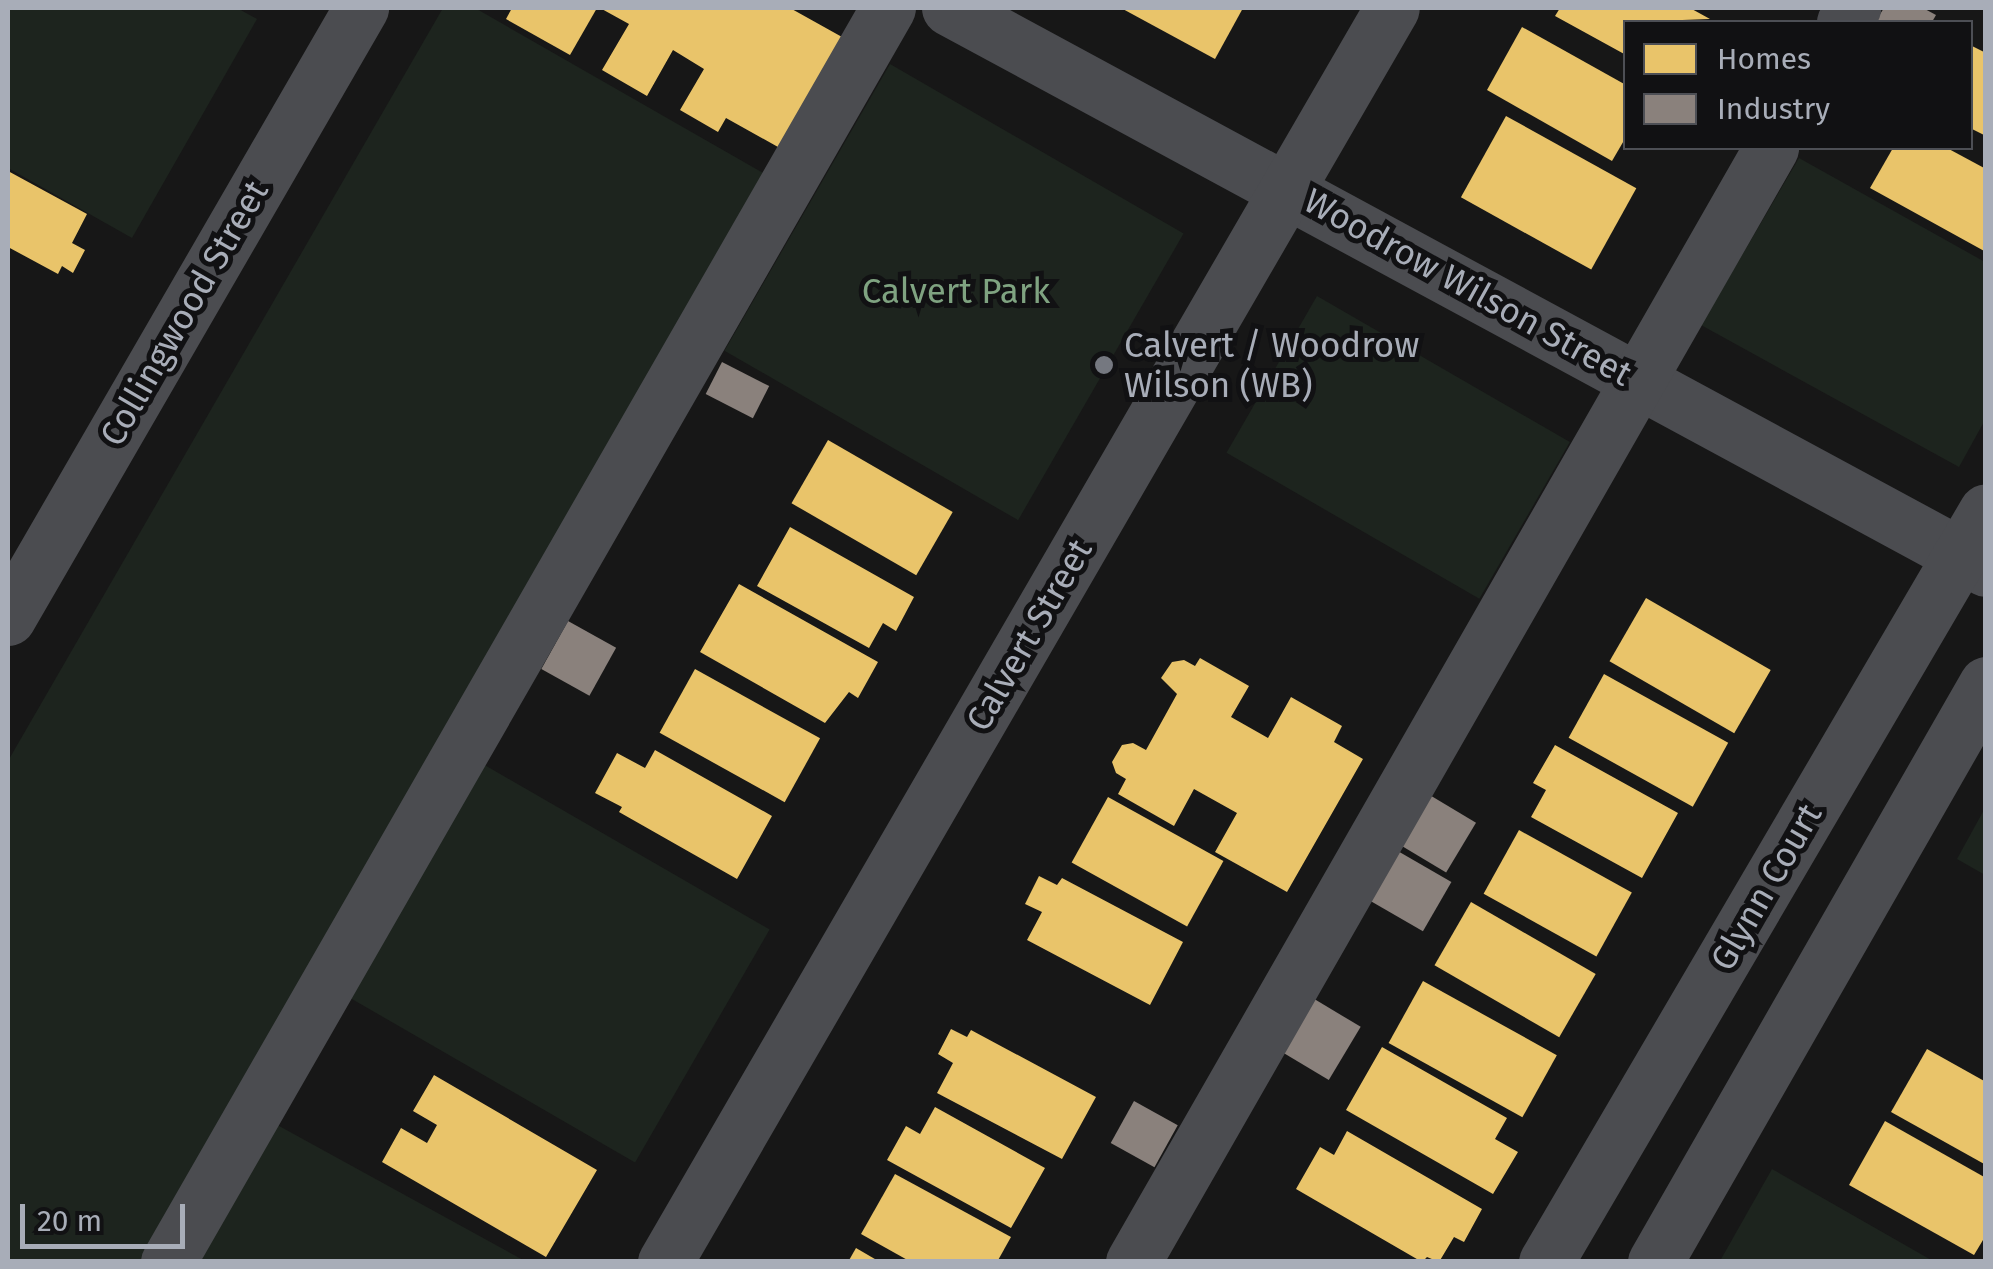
<!DOCTYPE html>
<style>
body{margin:0}
#map{position:relative;width:1993px;height:1269px;overflow:hidden;background:#171717;font-family:"Fira Sans",sans-serif}
div>[style]{position:absolute}
[style*='--x']{left:calc(var(--x)*1px);top:calc(var(--y)*1px);width:calc(var(--w)*1px);rotate:calc(var(--a)*1deg)}
.green>*{inset:0;background:#1d241e;transform-origin:0 0}
.homes>*{inset:0;background:#e9c46a;transform-origin:0 0}
.industry>*{inset:0;background:#8a817c;transform-origin:0 0}
.minor>*{height:55px;margin:-27.5px;padding:0 27.5px;transform-origin:27.5px;border-radius:27.5px;background:#4b4c50}
.dots>*{width:28px;height:28px;translate:-50% -50%;box-sizing:border-box;border:5px solid #111113;border-radius:50%}
span{translate:-50% -50%;white-space:nowrap;text-align:center;line-height:1.15;-webkit-text-stroke:10px #111113;paint-order:stroke}
.street-label{font-size:35px;color:#a8adb8}
.park-label{font-size:35px;color:#7fa381}
.poi-label{font-size:35px;color:#a8adb8}
.left{translate:0 -50%;text-align:left}
.frame{position:absolute;inset:0;border:10px solid #a8adb8;pointer-events:none}
.legend{position:absolute;left:1623px;top:20px;width:350px;height:130px;box-sizing:border-box;background:#111113;border:2px solid #4d4f55;margin:0;padding:12px 18px;list-style:none;font-size:30px;color:#a8adb8}
.legend li{display:flex;align-items:center;gap:20px;height:50px}
.legend b{width:50px;border:2px solid #4d4f55}
.scale{position:absolute;left:20px;top:1204px;width:165px;height:45px;box-sizing:border-box;border:5px solid #a8adb8;border-top:0;padding-left:12px;font-size:30px;line-height:35px;white-space:nowrap;color:#a8adb8;-webkit-text-stroke:8px #111113;paint-order:stroke}
</style>
<div id="map">
<div class="green">
<div style="clip-path:polygon(8px 8px,237px 8px,257px 19px,132px 238px,8px 168px)"></div>
<div style="clip-path:polygon(443px 8px,475px 8px,770px 177px,143px 1261px,8px 1262px,8px 761px)"></div>
<div style="left:890px;top:64px;width:339px;height:331px;rotate:30deg"></div>
<div style="clip-path:polygon(1799px 158px,1985px 262px,1985px 420px,1959px 467px,1701px 325px)"></div>
<div style="left:1317px;top:296px;width:292px;height:181px;rotate:30deg"></div>
<div style="left:476px;top:760px;width:339px;height:269px;rotate:30deg"></div>
<div style="clip-path:polygon(1985px 808px,1985px 875px,1957px 859px)"></div>
<div style="clip-path:polygon(270px 1121px,525px 1261px,209px 1262px,196px 1255px)"></div>
<div style="clip-path:polygon(1772px 1169px,1933px 1261px,1720px 1261px)"></div>
</div>
<div class="homes">
<div style="clip-path:polygon(512px 8px,597px 8px,570px 55px,506px 19px)"></div>
<div style="clip-path:polygon(600px 8px,790px 8px,851px 42px,778px 147px,726px 118px,718px 132px,680px 110px,704px 69px,673px 50px,647px 96px,602px 70px,629px 24px)"></div>
<div style="clip-path:polygon(1121px 8px,1243px 8px,1215px 59px)"></div>
<div style="clip-path:polygon(1560px 8px,1690px 8px,1710px 19px,1626px 22px,1626px 55px,1555px 16px)"></div>
<div style="clip-path:polygon(1522px 27px,1626px 85px,1626px 137px,1612px 161px,1487px 90px)"></div>
<div style="clip-path:polygon(1970px 45px,1986px 53px,1986px 136px,1970px 128px)"></div>
<div style="left:1506px;top:116px;width:149px;height:93px;rotate:29deg"></div>
<div style="clip-path:polygon(1893px 148px,1947px 148px,1986px 169px,1986px 252px,1870px 188px)"></div>
<div style="clip-path:polygon(8px 171px,87px 214px,72px 243px,85px 250px,73px 273px,62px 266px,58px 274px,8px 247px)"></div>
<div style="left:828px;top:440px;width:144px;height:73px;rotate:30deg"></div>
<div style="clip-path:polygon(790px 527px,914px 597px,896px 631px,883px 623px,869px 648px,757px 586px)"></div>
<div style="clip-path:polygon(739px 584px,878px 662px,858px 698px,849px 692px,825px 723px,700px 652px)"></div>
<div style="left:1646px;top:598px;width:144px;height:73px;rotate:30deg"></div>
<div style="clip-path:polygon(1200px 658px,1249px 686px,1231px 717px,1268px 738px,1291px 697px,1342px 726px,1334px 742px,1363px 759px,1287px 892px,1215px 852px,1237px 813px,1194px 789px,1174px 826px,1118px 794px,1126px 779px,1116px 773px,1112px 762px,1122px 745px,1133px 743px,1146px 750px,1177px 694px,1161px 678px,1172px 662px,1184px 660px,1195px 666px)"></div>
<div style="left:695px;top:669px;width:143px;height:73px;rotate:29deg"></div>
<div style="left:1604px;top:674px;width:142px;height:73px;rotate:29deg"></div>
<div style="clip-path:polygon(1555px 745px,1678px 813px,1642px 878px,1531px 817px,1546px 790px,1533px 783px)"></div>
<div style="clip-path:polygon(655px 750px,772px 816px,737px 879px,619px 812px,622px 807px,595px 793px,617px 753px,645px 768px)"></div>
<div style="left:1108px;top:797px;width:132px;height:75px;rotate:29deg"></div>
<div style="left:1519px;top:830px;width:129px;height:73px;rotate:29deg"></div>
<div style="clip-path:polygon(1039px 876px,1057px 885px,1062px 878px,1183px 942px,1150px 1005px,1027px 940px,1042px 912px,1025px 904px)"></div>
<div style="left:1471px;top:902px;width:144px;height:73px;rotate:30deg"></div>
<div style="left:1423px;top:981px;width:153px;height:71px;rotate:29deg"></div>
<div style="clip-path:polygon(951px 1029px,967px 1037px,971px 1030px,1096px 1097px,1062px 1159px,937px 1093px,953px 1063px,938px 1054px)"></div>
<div style="clip-path:polygon(1382px 1047px,1507px 1118px,1495px 1139px,1518px 1152px,1493px 1194px,1346px 1110px)"></div>
<div style="clip-path:polygon(1927px 1049px,1986px 1082px,1986px 1165px,1891px 1112px)"></div>
<div style="clip-path:polygon(434px 1075px,597px 1170px,546px 1257px,382px 1162px,401px 1128px,427px 1143px,437px 1125px,413px 1111px)"></div>
<div style="clip-path:polygon(935px 1107px,1045px 1168px,1011px 1228px,887px 1160px,906px 1126px,920px 1134px)"></div>
<div style="clip-path:polygon(1885px 1121px,1986px 1178px,1986px 1235px,1974px 1255px,1849px 1185px)"></div>
<div style="clip-path:polygon(1347px 1131px,1482px 1209px,1464px 1242px,1454px 1237px,1439px 1262px,1427px 1257px,1422px 1262px,1296px 1189px,1320px 1147px,1334px 1155px)"></div>
<div style="clip-path:polygon(895px 1174px,1011px 1237px,997px 1262px,911px 1262px,861px 1234px)"></div>
<div style="clip-path:polygon(856px 1248px,880px 1262px,848px 1262px)"></div>
</div>
<div class="industry">
<div style="clip-path:polygon(1884px 8px,1923px 8px,1936px 15px,1932px 22px,1875px 22px)"></div>
<div style="left:722px;top:362px;width:53px;height:36px;rotate:27deg"></div>
<div style="left:568px;top:621px;width:55px;height:55px;rotate:29deg"></div>
<div style="left:1428px;top:794px;width:56px;height:58px;rotate:31deg"></div>
<div style="left:1396px;top:850px;width:64px;height:57px;rotate:30deg"></div>
<div style="left:1311px;top:997px;width:58px;height:62px;rotate:31deg"></div>
<div style="left:1134px;top:1101px;width:50px;height:48px;rotate:29deg"></div>
</div>
<div class="minor">
<div style="--x:949;--y:8;--w:1179;--a:28.41"></div>
<div style="--x:1844;--y:22;--w:17;--a:-57"></div>
<div style="--x:8;--y:618;--w:705;--a:-59.94"></div>
<div style="--x:168;--y:1262;--w:1446;--a:-60.14"></div>
<div style="--x:665;--y:1262;--w:1449;--a:-59.9"></div>
<div style="--x:1133;--y:1262;--w:1284;--a:-60.2"></div>
<div style="--x:1546;--y:1262;--w:870;--a:-59.63"></div>
<div style="--x:1655;--y:1262;--w:666;--a:-60.2"></div>
</div>
<div class="dots">
<div style="left:1104px;top:365px;background:#757880"></div>
</div>
<div class="street-label">
<span style="left:1468px;top:287px;rotate:29deg">Woodrow Wilson Street</span>
<span style="left:184px;top:313px;rotate:-60deg">Collingwood Street</span>
<span style="left:1029px;top:635px;rotate:-60deg">Calvert Street</span>
<span style="left:1766px;top:887px;rotate:-60deg">Glynn Court</span>
</div>
<div class="park-label">
<span style="left:956px;top:291px">Calvert Park</span>
</div>
<div class="poi-label">
<span class="left" style="left:1124px;top:365px">Calvert / Woodrow<br>Wilson (WB)</span>
</div>
<div class="frame"></div>
<ul class="legend">
<li><b style="height:28px;background:#e9c46a"></b>Homes</li>
<li><b style="height:28px;background:#8a817c"></b>Industry</li>
</ul>
<div class="scale">20 m</div>
</div>
